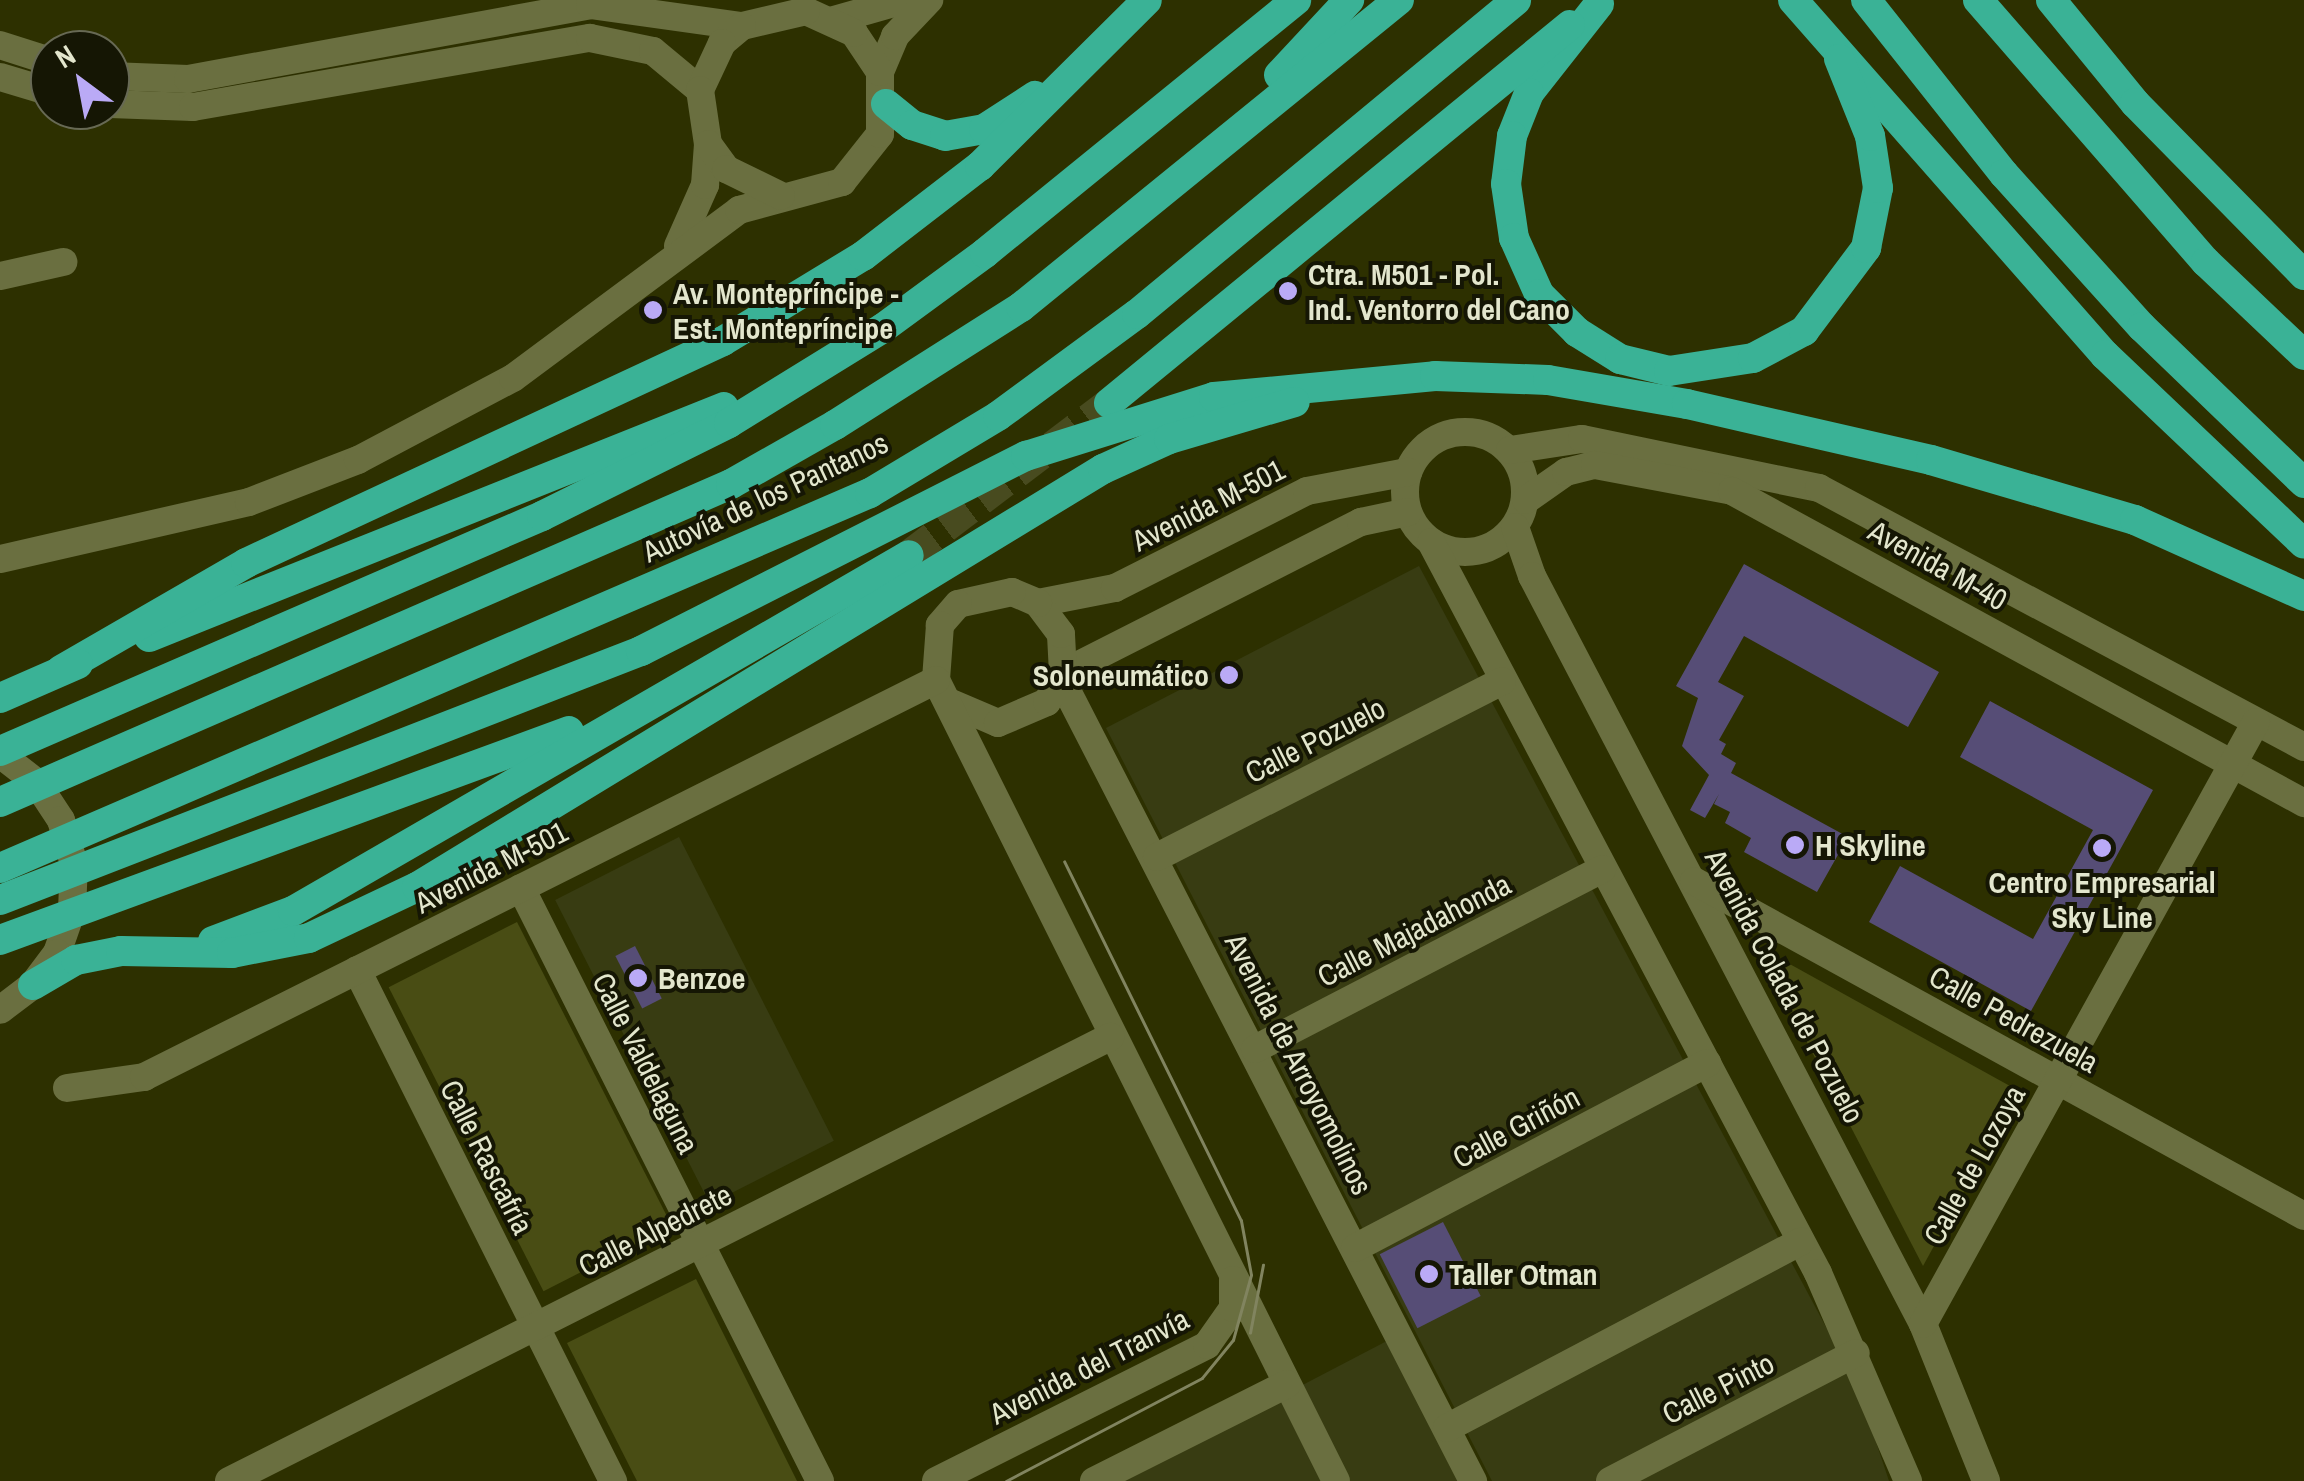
<!DOCTYPE html>
<meta charset="utf-8">
<style>
body{margin:0}
#map{position:relative;width:2304px;height:1481px;overflow:hidden;background:#2d3000;font-family:"Archivo Narrow",sans-serif}
div>[style]{position:absolute}
[style*='--x']{left:calc(var(--x)*1px);top:calc(var(--y)*1px);width:calc(var(--w)*1px);rotate:calc(var(--a)*1deg)}
.built>*{inset:0;background:#383c12;transform-origin:0 0}
.green>*{inset:0;background:#494d14;transform-origin:0 0}
.building>*{inset:0;background:#564d76;transform-origin:0 0}
.highway-tunnel>*{height:30px;margin-top:-15px;transform-origin:0;background:repeating-linear-gradient(90deg,#484b1f 0 30px,transparent 0 45px)}
.minor>*{height:28px;margin:-14px;padding:0 14px;transform-origin:14px;border-radius:14px;background:#6a6f40}
.minor>.ring{margin:-14px;padding:0;box-sizing:content-box;background:none;border:28px solid #6a6f40;border-radius:50%}
.highway>*{height:30px;margin:-15px;padding:0 15px;transform-origin:15px;border-radius:15px;background:#3ab296}
.tram>*{height:2.5px;margin:-1.25px;padding:0 1.25px;transform-origin:1.25px;border-radius:1.25px;background:#81845f}
.dots>*{width:28px;height:28px;translate:-50% -50%;box-sizing:border-box;border:5px solid #151604;border-radius:50%}
span{translate:-50% -50%;white-space:nowrap;text-align:center;line-height:1.15;-webkit-text-stroke:8px #151604;paint-order:stroke}
.poi-label{font-size:30px;color:#e3e6cd;font-weight:700}
.left{translate:0 -50%;text-align:left}
.right{translate:-100% -50%;text-align:right}
.street-label{font-size:30px;color:#e3e6cd}
.north{position:absolute;left:30px;top:30px;width:100px;height:100px;box-sizing:border-box;background:#151604;border:2px solid #676954;border-radius:50%;rotate:328deg;font-size:28px;font-weight:700;line-height:40px;text-align:center;color:#e3e6cd}
.north::after{content:'';display:block;margin:auto;width:35px;height:45px;background:#baaaf6;clip-path:polygon(50% 0,100% 100%,50% 72%,0 100%)}
</style>
<div id="map">
<div class="built">
<div style="clip-path:polygon(1419px 566px,1857px 1385px,1889px 1481px,1492px 1481px,1106px 728px)"></div>
<div style="left:679px;top:837px;width:341px;height:139px;rotate:63deg"></div>
<div style="clip-path:polygon(1406px 1331px,1484px 1481px,1119px 1481px)"></div>
</div>
<div class="green">
<div style="left:517px;top:922px;width:341px;height:144px;rotate:63deg"></div>
<div style="clip-path:polygon(1757px 946px,2019px 1091px,1923px 1266px)"></div>
<div style="clip-path:polygon(696px 1279px,797px 1481px,637px 1481px,567px 1343px)"></div>
</div>
<div class="building">
<div style="clip-path:polygon(1744px 564px,1939px 672px,1908px 727px,1744px 636px,1718px 682px,1744px 696px,1719px 740px,1726px 744px,1721px 754px,1736px 763px,1731px 773px,1848px 837px,1817px 892px,1744px 852px,1751px 838px,1725px 823px,1730px 812px,1714px 804px,1719px 794px,1705px 818px,1690px 810px,1709px 775px,1682px 746px,1698px 698px,1676px 686px)"></div>
<div style="clip-path:polygon(1990px 701px,2153px 790px,2031px 1011px,1869px 922px,1900px 866px,2033px 939px,2093px 830px,1960px 757px)"></div>
<div style="left:635px;top:946px;width:59px;height:22px;rotate:63deg"></div>
<div style="left:1443px;top:1222px;width:83px;height:71px;rotate:63deg"></div>
</div>
<div class="highway-tunnel">
<div style="--x:909;--y:555;--w:251;--a:-37.2"></div>
</div>
<div class="minor">
<div style="--x:834;--y:20;--w:73;--a:-15.9"></div>
<div style="--x:0;--y:45;--w:52;--a:17.7"></div>
<div style="--x:880;--y:72;--w:39;--a:-67"></div>
<div style="--x:895;--y:36;--w:50;--a:-46.6"></div>
<div style="--x:110;--y:76;--w:78;--a:2.2"></div>
<div style="--x:188;--y:79;--w:409;--a:-10.4"></div>
<div style="--x:590;--y:5;--w:153;--a:7.9"></div>
<div style="--x:0;--y:77;--w:52;--a:16.7"></div>
<div style="--x:110;--y:104;--w:83;--a:2.1"></div>
<div style="--x:193;--y:107;--w:403;--a:-9.9"></div>
<div style="--x:590;--y:38;--w:64;--a:11.7"></div>
<div style="--x:653;--y:51;--w:61;--a:39.7"></div>
<div style="--x:678;--y:246;--w:67;--a:-66.1"></div>
<div style="--x:705;--y:185;--w:41;--a:-85.8"></div>
<div style="--x:0;--y:276;--w:65;--a:-12.5"></div>
<div class="ring" style="left:1405px;top:432px;width:92px;height:92px"></div>
<div style="--x:1510;--y:450;--w:73;--a:-8.7"></div>
<div style="--x:1582;--y:439;--w:242;--a:11.7"></div>
<div style="--x:1819;--y:488;--w:550;--a:28.1"></div>
<div style="--x:1526;--y:500;--w:49;--a:-35"></div>
<div style="--x:1566;--y:472;--w:30;--a:-14"></div>
<div style="--x:1595;--y:465;--w:139;--a:10.7"></div>
<div style="--x:1732;--y:491;--w:652;--a:28.61"></div>
<div style="--x:1515;--y:527;--w:52;--a:70.9"></div>
<div style="--x:1532;--y:576;--w:844;--a:62.4"></div>
<div style="--x:1923;--y:1324;--w:169;--a:68.1"></div>
<div style="--x:1431;--y:542;--w:827;--a:62.1"></div>
<div style="--x:1818;--y:1273;--w:227;--a:66.6"></div>
<div style="--x:0;--y:559;--w:255;--a:-12.9"></div>
<div style="--x:249;--y:502;--w:117;--a:-21.1"></div>
<div style="--x:358;--y:460;--w:175;--a:-27.9"></div>
<div style="--x:513;--y:378;--w:282;--a:-36.6"></div>
<div style="--x:739;--y:210;--w:107;--a:-15.2"></div>
<div style="--x:842;--y:182;--w:61;--a:-51.6"></div>
<div style="--x:880;--y:134;--w:62;--a:-90"></div>
<div style="--x:880;--y:72;--w:47;--a:-123.7"></div>
<div style="--x:854;--y:33;--w:53;--a:-155.4"></div>
<div style="--x:806;--y:11;--w:66;--a:166.8"></div>
<div style="--x:742;--y:26;--w:26;--a:140"></div>
<div style="--x:722;--y:43;--w:52;--a:115.1"></div>
<div style="--x:700;--y:90;--w:55;--a:81.6"></div>
<div style="--x:708;--y:144;--w:31;--a:54"></div>
<div style="--x:726;--y:169;--w:61;--a:26.1"></div>
<div style="--x:1038;--y:603;--w:78;--a:-11"></div>
<div style="--x:1115;--y:588;--w:215;--a:-26.8"></div>
<div style="--x:1307;--y:491;--w:103;--a:-10.7"></div>
<div style="--x:1063;--y:673;--w:334;--a:-26.9"></div>
<div style="--x:1361;--y:522;--w:48;--a:-12"></div>
<div style="--x:1061;--y:679;--w:902;--a:62.81"></div>
<div style="--x:949;--y:702;--w:53;--a:23.2"></div>
<div style="--x:998;--y:723;--w:53;--a:-23.2"></div>
<div style="--x:1047;--y:702;--w:33;--a:-61"></div>
<div style="--x:1063;--y:673;--w:39;--a:-93"></div>
<div style="--x:1061;--y:634;--w:39;--a:-127"></div>
<div style="--x:1038;--y:603;--w:28;--a:-157"></div>
<div style="--x:1012;--y:592;--w:55;--a:167.5"></div>
<div style="--x:958;--y:604;--w:28;--a:131"></div>
<div style="--x:940;--y:625;--w:55;--a:94.2"></div>
<div style="--x:936;--y:680;--w:895;--a:63.46"></div>
<div style="--x:0;--y:754;--w:46;--a:37.9"></div>
<div style="--x:36;--y:782;--w:45;--a:56.7"></div>
<div style="--x:61;--y:820;--w:46;--a:73.5"></div>
<div style="--x:74;--y:864;--w:46;--a:92.5"></div>
<div style="--x:72;--y:910;--w:46;--a:109.2"></div>
<div style="--x:57;--y:953;--w:40;--a:127"></div>
<div style="--x:33;--y:985;--w:41;--a:142.9"></div>
<div style="--x:1157;--y:857;--w:387;--a:-27"></div>
<div style="--x:1694;--y:881;--w:696;--a:28.77"></div>
<div style="--x:521;--y:888;--w:664;--a:63.24"></div>
<div style="--x:357;--y:970;--w:572;--a:63.39"></div>
<div style="--x:1255;--y:1049;--w:391;--a:-27.4"></div>
<div style="--x:67;--y:1088;--w:78;--a:-8.1"></div>
<div style="--x:144;--y:1077;--w:886;--a:-26.62"></div>
<div style="--x:1355;--y:1248;--w:398;--a:-27.7"></div>
<div style="--x:1923;--y:1324;--w:688;--a:-61.05"></div>
<div style="--x:1447;--y:1428;--w:400;--a:-27.8"></div>
<div style="--x:229;--y:1481;--w:987;--a:-26.75"></div>
<div style="--x:936;--y:1481;--w:303;--a:-26.6"></div>
<div style="--x:1207;--y:1345;--w:45;--a:-54.9"></div>
<div style="--x:1233;--y:1308;--w:28;--a:-90"></div>
<div style="--x:1094;--y:1481;--w:216;--a:-26.7"></div>
<div style="--x:1610;--y:1481;--w:277;--a:-27.5"></div>
</div>
<div class="highway">
<div style="--x:1793;--y:0;--w:473;--a:48.7"></div>
<div style="--x:2105;--y:355;--w:274;--a:43.5"></div>
<div style="--x:1866;--y:0;--w:222;--a:51.6"></div>
<div style="--x:2004;--y:174;--w:206;--a:48"></div>
<div style="--x:2142;--y:327;--w:225;--a:43.9"></div>
<div style="--x:1978;--y:0;--w:347;--a:49"></div>
<div style="--x:2206;--y:262;--w:135;--a:43.5"></div>
<div style="--x:2051;--y:0;--w:133;--a:50.8"></div>
<div style="--x:2135;--y:103;--w:241;--a:45.5"></div>
<div style="--x:1599;--y:4;--w:113;--a:128.2"></div>
<div style="--x:1529;--y:93;--w:46;--a:111.6"></div>
<div style="--x:1512;--y:136;--w:48;--a:97.1"></div>
<div style="--x:1506;--y:184;--w:55;--a:81.6"></div>
<div style="--x:1514;--y:238;--w:61;--a:65.9"></div>
<div style="--x:1539;--y:294;--w:54;--a:45"></div>
<div style="--x:1577;--y:332;--w:51;--a:32.1"></div>
<div style="--x:1620;--y:359;--w:50;--a:13.8"></div>
<div style="--x:1669;--y:371;--w:85;--a:-8.8"></div>
<div style="--x:1753;--y:358;--w:58;--a:-27.9"></div>
<div style="--x:1804;--y:331;--w:104;--a:-53.2"></div>
<div style="--x:1866;--y:248;--w:61;--a:-78.7"></div>
<div style="--x:1878;--y:188;--w:53;--a:-98.7"></div>
<div style="--x:1870;--y:136;--w:83;--a:-111.9"></div>
<div style="--x:1279;--y:75;--w:103;--a:-47"></div>
<div style="--x:886;--y:104;--w:33;--a:39"></div>
<div style="--x:912;--y:125;--w:35;--a:18"></div>
<div style="--x:945;--y:136;--w:40;--a:-10"></div>
<div style="--x:984;--y:129;--w:61;--a:-32.9"></div>
<div style="--x:1109;--y:403;--w:596;--a:-39.35"></div>
<div style="--x:149;--y:637;--w:619;--a:-21.8"></div>
<div style="--x:61;--y:670;--w:214;--a:-30"></div>
<div style="--x:246;--y:563;--w:526;--a:-24.96"></div>
<div style="--x:723;--y:341;--w:164;--a:-31.3"></div>
<div style="--x:863;--y:256;--w:148;--a:-37.6"></div>
<div style="--x:980;--y:166;--w:235;--a:-44.8"></div>
<div style="--x:0;--y:698;--w:85;--a:-23.6"></div>
<div style="--x:0;--y:751;--w:591;--a:-23.44"></div>
<div style="--x:542;--y:516;--w:209;--a:-26.4"></div>
<div style="--x:729;--y:423;--w:181;--a:-31.7"></div>
<div style="--x:883;--y:328;--w:127;--a:-36.3"></div>
<div style="--x:985;--y:253;--w:401;--a:-39.1"></div>
<div style="--x:0;--y:802;--w:797;--a:-23.51"></div>
<div style="--x:731;--y:484;--w:120;--a:-29.6"></div>
<div style="--x:835;--y:425;--w:220;--a:-32.4"></div>
<div style="--x:1021;--y:307;--w:487;--a:-39.1"></div>
<div style="--x:0;--y:868;--w:947;--a:-23.32"></div>
<div style="--x:870;--y:493;--w:149;--a:-31"></div>
<div style="--x:998;--y:416;--w:172;--a:-36.3"></div>
<div style="--x:1137;--y:314;--w:492;--a:-39.6"></div>
<div style="--x:0;--y:900;--w:688;--a:-21.23"></div>
<div style="--x:641;--y:651;--w:432;--a:-26.9"></div>
<div style="--x:1026;--y:456;--w:197;--a:-17.4"></div>
<div style="--x:1214;--y:397;--w:222;--a:-5.4"></div>
<div style="--x:1435;--y:376;--w:113;--a:2"></div>
<div style="--x:1548;--y:380;--w:141;--a:9.8"></div>
<div style="--x:1687;--y:404;--w:250;--a:12.9"></div>
<div style="--x:1931;--y:460;--w:213;--a:16.4"></div>
<div style="--x:2135;--y:520;--w:185;--a:24.2"></div>
<div style="--x:0;--y:940;--w:606;--a:-20.17"></div>
<div style="--x:213;--y:941;--w:85;--a:-20.6"></div>
<div style="--x:293;--y:911;--w:711;--a:-30.02"></div>
<div style="--x:33;--y:985;--w:50;--a:-30.2"></div>
<div style="--x:76;--y:960;--w:46;--a:-11.3"></div>
<div style="--x:121;--y:951;--w:111;--a:1"></div>
<div style="--x:232;--y:953;--w:78;--a:-11"></div>
<div style="--x:309;--y:938;--w:119;--a:-25.3"></div>
<div style="--x:417;--y:887;--w:803;--a:-31.36"></div>
<div style="--x:1103;--y:469;--w:72;--a:-24.4"></div>
<div style="--x:1169;--y:439;--w:131;--a:-16.4"></div>
</div>
<div class="tram">
<div style="--x:1250;--y:1333;--w:69;--a:-79.2"></div>
<div style="--x:1006;--y:1481;--w:221;--a:-27.7"></div>
<div style="--x:1202;--y:1378;--w:49;--a:-50.8"></div>
<div style="--x:1233;--y:1340;--w:67;--a:-74.5"></div>
<div style="--x:1251;--y:1275;--w:55;--a:-100.5"></div>
<div style="--x:1241;--y:1221;--w:400;--a:-116.2"></div>
</div>
<div class="dots">
<div style="left:1288px;top:291px;background:#baaaf6"></div>
<div style="left:653px;top:310px;background:#baaaf6"></div>
<div style="left:1229px;top:675px;background:#baaaf6"></div>
<div style="left:1795px;top:845px;background:#baaaf6"></div>
<div style="left:2102px;top:848px;background:#baaaf6"></div>
<div style="left:638px;top:978px;background:#baaaf6"></div>
<div style="left:1429px;top:1274px;background:#baaaf6"></div>
</div>
<div class="poi-label">
<span class="left" style="left:1308px;top:291px">Ctra. M501 - Pol.<br>Ind. Ventorro del Cano</span>
<span class="left" style="left:673px;top:310px">Av. Montepríncipe -<br>Est. Montepríncipe</span>
<span class="right" style="left:1209px;top:675px">Soloneumático</span>
<span class="left" style="left:1815px;top:845px">H Skyline</span>
<span style="left:2102px;top:899px">Centro Empresarial<br>Sky Line</span>
<span class="left" style="left:658px;top:978px">Benzoe</span>
<span class="left" style="left:1449px;top:1274px">Taller Otman</span>
</div>
<div class="street-label">
<span style="left:765px;top:497px;rotate:-25deg">Autovía de los Pantanos</span>
<span style="left:1208px;top:505px;rotate:-27deg">Avenida M-501</span>
<span style="left:1938px;top:565px;rotate:29deg">Avenida M-40</span>
<span style="left:1315px;top:740px;rotate:-27deg">Calle Pozuelo</span>
<span style="left:491px;top:867px;rotate:-27deg">Avenida M-501</span>
<span style="left:1414px;top:930px;rotate:-27deg">Calle Majadahonda</span>
<span style="left:1785px;top:986px;rotate:62deg">Avenida Colada de Pozuelo</span>
<span style="left:2014px;top:1019px;rotate:29deg">Calle Pedrezuela</span>
<span style="left:646px;top:1063px;rotate:63deg">Calle Valdelaguna</span>
<span style="left:1299px;top:1064px;rotate:63deg">Avenida de Arroyomolinos</span>
<span style="left:1516px;top:1127px;rotate:-28deg">Calle Griñón</span>
<span style="left:487px;top:1157px;rotate:63deg">Calle Rascafría</span>
<span style="left:1974px;top:1165px;rotate:-61deg">Calle de Lozoya</span>
<span style="left:655px;top:1230px;rotate:-27deg">Calle Alpedrete</span>
<span style="left:1089px;top:1366px;rotate:-27deg">Avenida del Tranvía</span>
<span style="left:1718px;top:1388px;rotate:-27deg">Calle Pinto</span>
</div>
<div class="north">N</div>
</div>
